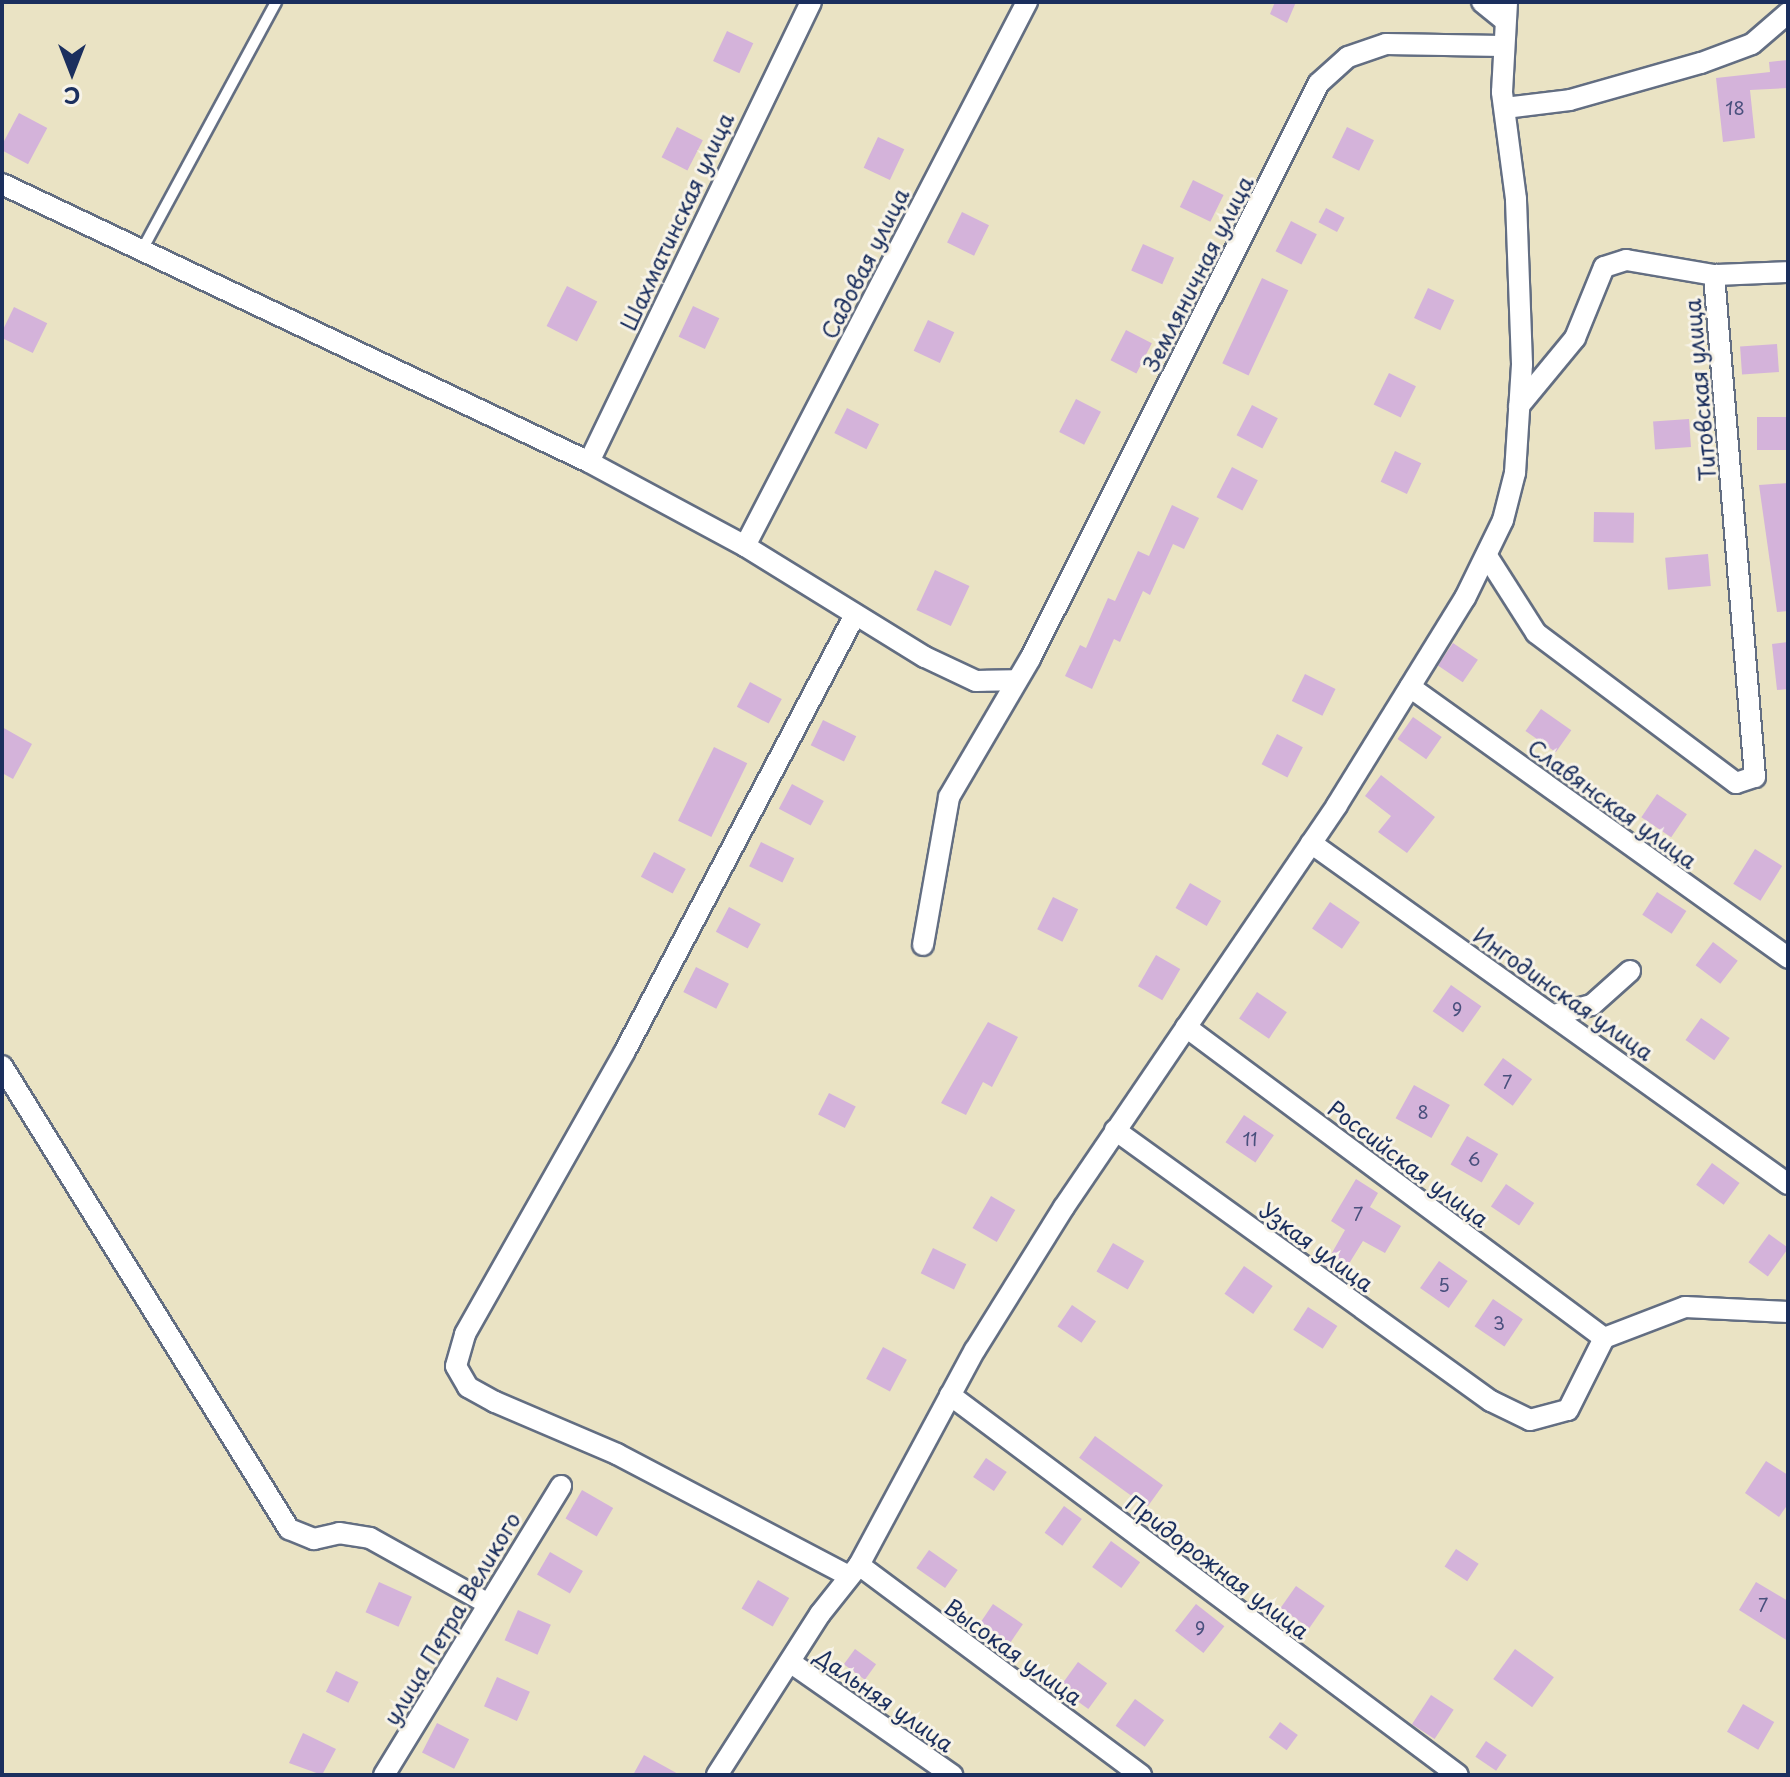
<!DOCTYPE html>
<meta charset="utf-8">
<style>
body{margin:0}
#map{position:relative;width:1790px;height:1777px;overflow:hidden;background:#eae3c4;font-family:"Playpen Sans",sans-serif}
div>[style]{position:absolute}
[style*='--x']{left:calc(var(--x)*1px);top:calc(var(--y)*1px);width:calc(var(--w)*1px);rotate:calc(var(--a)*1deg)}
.building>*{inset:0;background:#d4b3da;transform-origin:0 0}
.roads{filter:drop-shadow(2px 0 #636e82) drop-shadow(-2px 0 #636e82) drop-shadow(0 2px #636e82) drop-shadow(0 -2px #636e82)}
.service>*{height:10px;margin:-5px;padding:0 5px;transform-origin:5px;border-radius:5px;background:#fff}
.minor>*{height:20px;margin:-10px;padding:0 10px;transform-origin:10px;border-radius:10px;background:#fff}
span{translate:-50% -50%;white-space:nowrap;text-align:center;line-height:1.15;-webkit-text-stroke:6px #f7f3e8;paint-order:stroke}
.number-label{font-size:18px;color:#49507d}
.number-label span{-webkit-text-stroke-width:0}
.street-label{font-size:22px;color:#1b2f5e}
.frame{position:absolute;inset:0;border:4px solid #1b2f5e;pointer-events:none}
.north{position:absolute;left:32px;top:32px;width:80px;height:80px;-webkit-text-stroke:6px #f7f3e8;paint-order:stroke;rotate:180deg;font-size:22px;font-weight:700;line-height:32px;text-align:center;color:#1b2f5e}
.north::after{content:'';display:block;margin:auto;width:28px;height:36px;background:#1b2f5e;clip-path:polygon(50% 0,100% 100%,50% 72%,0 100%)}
</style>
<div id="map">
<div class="building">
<div style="clip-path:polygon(1275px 2px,1296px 2px,1287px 23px,1270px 14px)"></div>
<div style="left:727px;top:31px;width:29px;height:33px;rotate:25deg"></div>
<div style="clip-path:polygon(1788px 60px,1788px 88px,1750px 90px,1755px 138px,1723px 142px,1716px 78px,1770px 72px,1769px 62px)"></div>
<div style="left:19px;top:113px;width:32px;height:41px;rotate:28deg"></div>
<div style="left:677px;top:127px;width:29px;height:34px;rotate:27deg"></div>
<div style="left:1347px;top:127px;width:30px;height:34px;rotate:26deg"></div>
<div style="left:878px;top:137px;width:29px;height:34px;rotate:25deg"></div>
<div style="left:1193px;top:180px;width:34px;height:30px;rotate:26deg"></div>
<div style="left:1326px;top:208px;width:21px;height:16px;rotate:28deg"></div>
<div style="left:962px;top:212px;width:30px;height:34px;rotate:26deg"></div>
<div style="left:1291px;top:221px;width:29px;height:34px;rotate:27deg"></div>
<div style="left:1143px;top:244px;width:34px;height:29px;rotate:24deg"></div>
<div style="left:1262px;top:278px;width:29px;height:94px;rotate:25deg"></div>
<div style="left:567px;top:286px;width:34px;height:45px;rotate:27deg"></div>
<div style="left:1428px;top:288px;width:29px;height:33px;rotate:25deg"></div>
<div style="left:693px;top:306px;width:29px;height:34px;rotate:25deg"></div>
<div style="left:14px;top:307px;width:37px;height:33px;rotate:26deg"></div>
<div style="left:928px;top:320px;width:29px;height:34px;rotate:25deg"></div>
<div style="left:1126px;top:330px;width:29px;height:34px;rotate:27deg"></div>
<div style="left:1777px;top:344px;width:28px;height:37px;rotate:86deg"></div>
<div style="left:1389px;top:373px;width:30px;height:35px;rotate:26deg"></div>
<div style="left:1076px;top:399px;width:28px;height:37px;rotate:27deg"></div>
<div style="left:1252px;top:405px;width:29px;height:34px;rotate:27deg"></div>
<div style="left:847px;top:408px;width:36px;height:28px;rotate:27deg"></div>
<div style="left:1788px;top:417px;width:33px;height:31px;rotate:90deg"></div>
<div style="left:1689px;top:419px;width:28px;height:36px;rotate:86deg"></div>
<div style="left:1395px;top:451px;width:29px;height:34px;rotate:25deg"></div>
<div style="left:1232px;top:467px;width:29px;height:34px;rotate:27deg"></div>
<div style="clip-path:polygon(1788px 483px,1788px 611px,1777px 612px,1759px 485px)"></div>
<div style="clip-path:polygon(1172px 505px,1199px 518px,1184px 549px,1173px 544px,1150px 595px,1143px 591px,1120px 642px,1114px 639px,1092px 689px,1065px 676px,1080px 645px,1086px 648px,1108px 598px,1115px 601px,1138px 551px,1149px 556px)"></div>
<div style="left:1594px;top:512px;width:40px;height:30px;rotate:1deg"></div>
<div style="left:1708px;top:554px;width:32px;height:43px;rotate:85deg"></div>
<div style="left:935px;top:570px;width:38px;height:44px;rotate:25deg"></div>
<div style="clip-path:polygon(1788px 642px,1788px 689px,1777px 690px,1772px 644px)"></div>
<div style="left:1453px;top:643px;width:30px;height:27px;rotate:34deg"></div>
<div style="left:1305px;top:674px;width:34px;height:30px;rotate:26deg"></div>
<div style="left:750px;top:682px;width:36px;height:28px;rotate:28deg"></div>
<div style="left:1541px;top:709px;width:37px;height:27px;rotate:35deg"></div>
<div style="left:1413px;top:717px;width:35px;height:27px;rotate:35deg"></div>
<div style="left:823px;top:720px;width:37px;height:28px;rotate:26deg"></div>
<div style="clip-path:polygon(2px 727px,32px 744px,13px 779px,2px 773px)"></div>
<div style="left:1277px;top:734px;width:29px;height:34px;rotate:27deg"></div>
<div style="left:714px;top:747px;width:37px;height:82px;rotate:26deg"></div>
<div style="clip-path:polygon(1381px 775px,1435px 817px,1407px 853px,1378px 832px,1391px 816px,1365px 796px)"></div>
<div style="left:792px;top:784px;width:36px;height:28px;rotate:28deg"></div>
<div style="left:1657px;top:794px;width:36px;height:28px;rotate:34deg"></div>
<div style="left:761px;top:842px;width:37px;height:27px;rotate:26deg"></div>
<div style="left:1755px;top:849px;width:32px;height:41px;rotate:32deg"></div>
<div style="left:654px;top:852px;width:36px;height:28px;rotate:28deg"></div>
<div style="left:1190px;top:883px;width:36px;height:29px;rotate:30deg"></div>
<div style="left:1657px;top:892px;width:35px;height:27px;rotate:33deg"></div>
<div style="left:1053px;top:897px;width:28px;height:36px;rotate:26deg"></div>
<div style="left:1330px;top:902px;width:36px;height:32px;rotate:34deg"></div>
<div style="left:729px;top:907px;width:36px;height:28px;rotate:28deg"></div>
<div style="left:1713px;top:942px;width:31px;height:29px;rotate:37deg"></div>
<div style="left:1156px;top:955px;width:28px;height:36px;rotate:30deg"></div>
<div style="left:696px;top:967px;width:37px;height:28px;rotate:27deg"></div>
<div style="left:1451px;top:985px;width:37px;height:32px;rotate:35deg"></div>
<div style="left:1257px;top:992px;width:36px;height:32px;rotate:34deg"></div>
<div style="left:1701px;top:1018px;width:35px;height:27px;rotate:35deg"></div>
<div style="clip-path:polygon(988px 1022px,1018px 1037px,992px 1087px,983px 1082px,966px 1115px,941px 1103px)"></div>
<div style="left:1503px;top:1058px;width:36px;height:33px;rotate:36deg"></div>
<div style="left:1414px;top:1085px;width:41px;height:38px;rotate:29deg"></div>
<div style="left:829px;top:1093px;width:30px;height:24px;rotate:27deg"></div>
<div style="left:1244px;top:1115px;width:36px;height:33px;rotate:34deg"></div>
<div style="left:1467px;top:1136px;width:36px;height:33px;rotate:30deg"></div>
<div style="left:1712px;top:1163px;width:34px;height:27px;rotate:36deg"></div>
<div style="clip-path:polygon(1356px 1179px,1378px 1193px,1370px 1207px,1401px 1226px,1385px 1253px,1363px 1241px,1342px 1275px,1325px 1265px,1345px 1230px,1331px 1221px)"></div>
<div style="left:1506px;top:1184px;width:34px;height:27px;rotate:34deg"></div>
<div style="left:991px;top:1196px;width:28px;height:37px;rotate:30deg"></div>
<div style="left:1769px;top:1234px;width:24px;height:35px;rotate:36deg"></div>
<div style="left:1113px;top:1243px;width:36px;height:33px;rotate:30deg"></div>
<div style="left:933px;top:1248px;width:37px;height:28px;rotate:26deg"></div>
<div style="left:1439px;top:1261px;width:35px;height:33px;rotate:35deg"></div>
<div style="left:1244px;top:1266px;width:35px;height:34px;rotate:35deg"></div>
<div style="left:1493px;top:1299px;width:36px;height:33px;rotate:34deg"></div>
<div style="left:1072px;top:1305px;width:29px;height:26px;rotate:34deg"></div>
<div style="left:1308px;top:1307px;width:35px;height:27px;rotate:33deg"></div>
<div style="left:883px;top:1347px;width:27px;height:36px;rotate:28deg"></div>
<div style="left:1095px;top:1436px;width:84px;height:27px;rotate:36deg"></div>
<div style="left:986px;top:1458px;width:25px;height:23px;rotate:34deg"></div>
<div style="clip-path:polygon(1766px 1461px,1788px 1475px,1788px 1504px,1779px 1517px,1745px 1493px)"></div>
<div style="left:582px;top:1490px;width:36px;height:33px;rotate:30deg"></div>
<div style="left:1064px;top:1506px;width:22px;height:33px;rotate:36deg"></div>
<div style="left:1111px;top:1541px;width:36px;height:32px;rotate:36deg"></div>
<div style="left:1456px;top:1549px;width:27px;height:21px;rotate:33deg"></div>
<div style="left:929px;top:1550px;width:35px;height:22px;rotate:35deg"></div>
<div style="left:550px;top:1552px;width:38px;height:26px;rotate:30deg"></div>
<div style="left:758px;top:1580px;width:36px;height:33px;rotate:30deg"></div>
<div style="left:379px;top:1582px;width:36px;height:33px;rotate:24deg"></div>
<div style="clip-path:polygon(1756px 1582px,1788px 1601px,1788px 1641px,1739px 1610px)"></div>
<div style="left:1296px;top:1586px;width:35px;height:27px;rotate:35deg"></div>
<div style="left:993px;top:1604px;width:36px;height:23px;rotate:34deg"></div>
<div style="left:1196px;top:1604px;width:36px;height:34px;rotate:38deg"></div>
<div style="left:518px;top:1610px;width:36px;height:33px;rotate:24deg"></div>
<div style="left:855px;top:1649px;width:26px;height:19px;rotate:36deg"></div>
<div style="left:1515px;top:1649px;width:48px;height:37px;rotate:36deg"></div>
<div style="left:1078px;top:1662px;width:36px;height:32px;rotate:36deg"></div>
<div style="left:336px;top:1671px;width:25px;height:23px;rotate:26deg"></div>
<div style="left:497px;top:1677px;width:36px;height:32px;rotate:24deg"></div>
<div style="left:1431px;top:1695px;width:27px;height:35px;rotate:33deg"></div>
<div style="left:1135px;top:1699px;width:36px;height:33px;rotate:36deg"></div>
<div style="left:1743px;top:1704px;width:36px;height:32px;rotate:30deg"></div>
<div style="left:1280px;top:1722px;width:22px;height:19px;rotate:36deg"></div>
<div style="left:437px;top:1723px;width:36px;height:33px;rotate:27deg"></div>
<div style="clip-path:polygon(303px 1733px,336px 1749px,322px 1775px,289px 1763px)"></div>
<div style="left:1486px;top:1741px;width:25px;height:19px;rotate:34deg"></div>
<div style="clip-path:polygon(644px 1755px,680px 1775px,633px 1775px)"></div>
</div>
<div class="roads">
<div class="service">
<div style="--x:142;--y:250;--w:282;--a:-61.6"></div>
</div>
<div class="minor">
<div style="--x:1482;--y:2;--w:26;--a:39"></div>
<div style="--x:1505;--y:108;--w:65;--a:-7"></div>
<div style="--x:1570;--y:100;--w:136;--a:-15.8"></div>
<div style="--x:1701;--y:63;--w:54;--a:-20.4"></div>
<div style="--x:1752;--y:44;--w:48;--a:-40.7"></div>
<div style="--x:2;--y:184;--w:650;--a:25.34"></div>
<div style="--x:589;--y:462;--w:177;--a:28.3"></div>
<div style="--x:745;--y:546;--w:211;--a:31.7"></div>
<div style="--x:925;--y:657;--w:56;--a:25.2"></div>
<div style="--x:976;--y:681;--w:39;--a:-1"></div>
<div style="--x:1714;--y:275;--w:74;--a:-2.3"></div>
<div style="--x:589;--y:462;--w:511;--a:-64.24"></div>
<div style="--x:745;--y:546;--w:613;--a:-62.6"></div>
<div style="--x:1487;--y:556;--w:91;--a:57.5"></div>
<div style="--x:1536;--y:633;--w:250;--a:36.9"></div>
<div style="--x:1736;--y:783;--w:20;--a:-18"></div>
<div style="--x:1755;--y:777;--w:504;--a:-94.67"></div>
<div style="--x:1714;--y:275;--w:89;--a:-170.3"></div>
<div style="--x:1626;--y:260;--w:23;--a:162"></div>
<div style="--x:1604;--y:267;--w:77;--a:112.2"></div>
<div style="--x:1575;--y:338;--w:88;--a:129.5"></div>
<div style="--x:1410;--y:687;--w:465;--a:35.6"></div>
<div style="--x:1311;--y:843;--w:586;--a:35.56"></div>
<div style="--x:923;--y:945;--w:150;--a:-80"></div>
<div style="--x:949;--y:797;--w:160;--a:-59.6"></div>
<div style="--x:1030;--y:659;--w:644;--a:-63.36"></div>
<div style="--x:1319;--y:83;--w:39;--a:-42"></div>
<div style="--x:1348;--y:57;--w:40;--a:-18.9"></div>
<div style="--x:1386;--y:44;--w:116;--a:1"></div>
<div style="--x:1554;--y:1015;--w:39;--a:-15"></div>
<div style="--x:1592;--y:1005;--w:51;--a:-41.8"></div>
<div style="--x:1186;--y:1027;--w:521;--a:36.65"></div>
<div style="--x:2;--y:1066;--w:545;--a:58.21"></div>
<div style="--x:289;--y:1529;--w:27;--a:22"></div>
<div style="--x:314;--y:1539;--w:26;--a:-13"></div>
<div style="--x:339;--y:1533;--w:31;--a:9"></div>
<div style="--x:370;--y:1538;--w:132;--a:29.1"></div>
<div style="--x:1115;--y:1130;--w:463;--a:35.8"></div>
<div style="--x:1491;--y:1401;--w:43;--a:26"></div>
<div style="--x:1530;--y:1420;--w:39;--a:-15"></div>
<div style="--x:1568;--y:1410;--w:80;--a:-63.4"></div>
<div style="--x:1604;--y:1338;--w:87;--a:-20.9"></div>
<div style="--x:1685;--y:1307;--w:103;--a:2.8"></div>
<div style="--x:950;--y:1395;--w:634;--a:36.8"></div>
<div style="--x:859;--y:1565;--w:352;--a:36.7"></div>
<div style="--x:849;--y:1576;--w:262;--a:-152.3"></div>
<div style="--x:617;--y:1454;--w:133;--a:-156.9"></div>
<div style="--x:495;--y:1402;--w:31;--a:-151"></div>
<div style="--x:468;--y:1387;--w:24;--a:-120"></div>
<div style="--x:456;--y:1366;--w:33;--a:-74"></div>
<div style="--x:465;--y:1334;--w:325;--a:-60.5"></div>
<div style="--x:625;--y:1051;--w:493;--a:-62.2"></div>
<div style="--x:790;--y:1662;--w:198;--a:34.9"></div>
<div style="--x:384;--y:1775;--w:339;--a:-58.5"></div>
<div style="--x:717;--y:1775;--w:191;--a:-57.4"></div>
<div style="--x:820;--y:1614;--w:63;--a:-51.5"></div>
<div style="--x:859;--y:1565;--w:244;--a:-61.7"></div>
<div style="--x:975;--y:1350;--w:168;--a:-58.1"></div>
<div style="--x:1064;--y:1207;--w:486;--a:-55.8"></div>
<div style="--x:1337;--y:805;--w:243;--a:-58.3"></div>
<div style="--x:1465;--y:598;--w:87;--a:-64"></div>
<div style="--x:1503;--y:520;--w:49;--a:-75.7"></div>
<div style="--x:1515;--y:473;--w:109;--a:-86.3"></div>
<div style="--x:1522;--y:364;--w:165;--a:-92.1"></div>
<div style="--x:1516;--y:199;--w:108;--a:-97.5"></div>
<div style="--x:1502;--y:92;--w:90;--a:-86.8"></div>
</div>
</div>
<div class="number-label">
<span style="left:1735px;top:108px">18</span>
<span style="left:1457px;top:1009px">9</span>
<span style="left:1507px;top:1082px">7</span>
<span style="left:1423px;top:1112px">8</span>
<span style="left:1250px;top:1139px">11</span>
<span style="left:1474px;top:1159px">6</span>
<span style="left:1358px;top:1214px">7</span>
<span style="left:1444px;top:1285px">5</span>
<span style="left:1499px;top:1323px">3</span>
<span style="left:1763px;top:1605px">7</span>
<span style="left:1200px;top:1628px">9</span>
</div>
<div class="street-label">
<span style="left:676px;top:221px;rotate:-65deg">Шахматинская улица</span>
<span style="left:864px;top:263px;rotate:-63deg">Садовая улица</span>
<span style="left:1197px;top:273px;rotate:-63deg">Земляничная улица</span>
<span style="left:1699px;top:390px;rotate:-95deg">Титовская улица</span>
<span style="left:1613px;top:803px;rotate:36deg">Славянская улица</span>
<span style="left:1564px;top:993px;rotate:35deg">Ингодинская улица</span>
<span style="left:1409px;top:1163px;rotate:37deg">Российская улица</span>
<span style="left:1317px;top:1246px;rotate:36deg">Узкая улица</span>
<span style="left:1218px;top:1566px;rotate:37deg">Придорожная улица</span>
<span style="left:451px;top:1618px;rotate:-59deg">улица Петра Великого</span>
<span style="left:1014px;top:1651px;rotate:36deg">Высокая улица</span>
<span style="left:885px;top:1699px;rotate:35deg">Дальняя улица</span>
</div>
<div class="frame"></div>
<div class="north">С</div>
</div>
